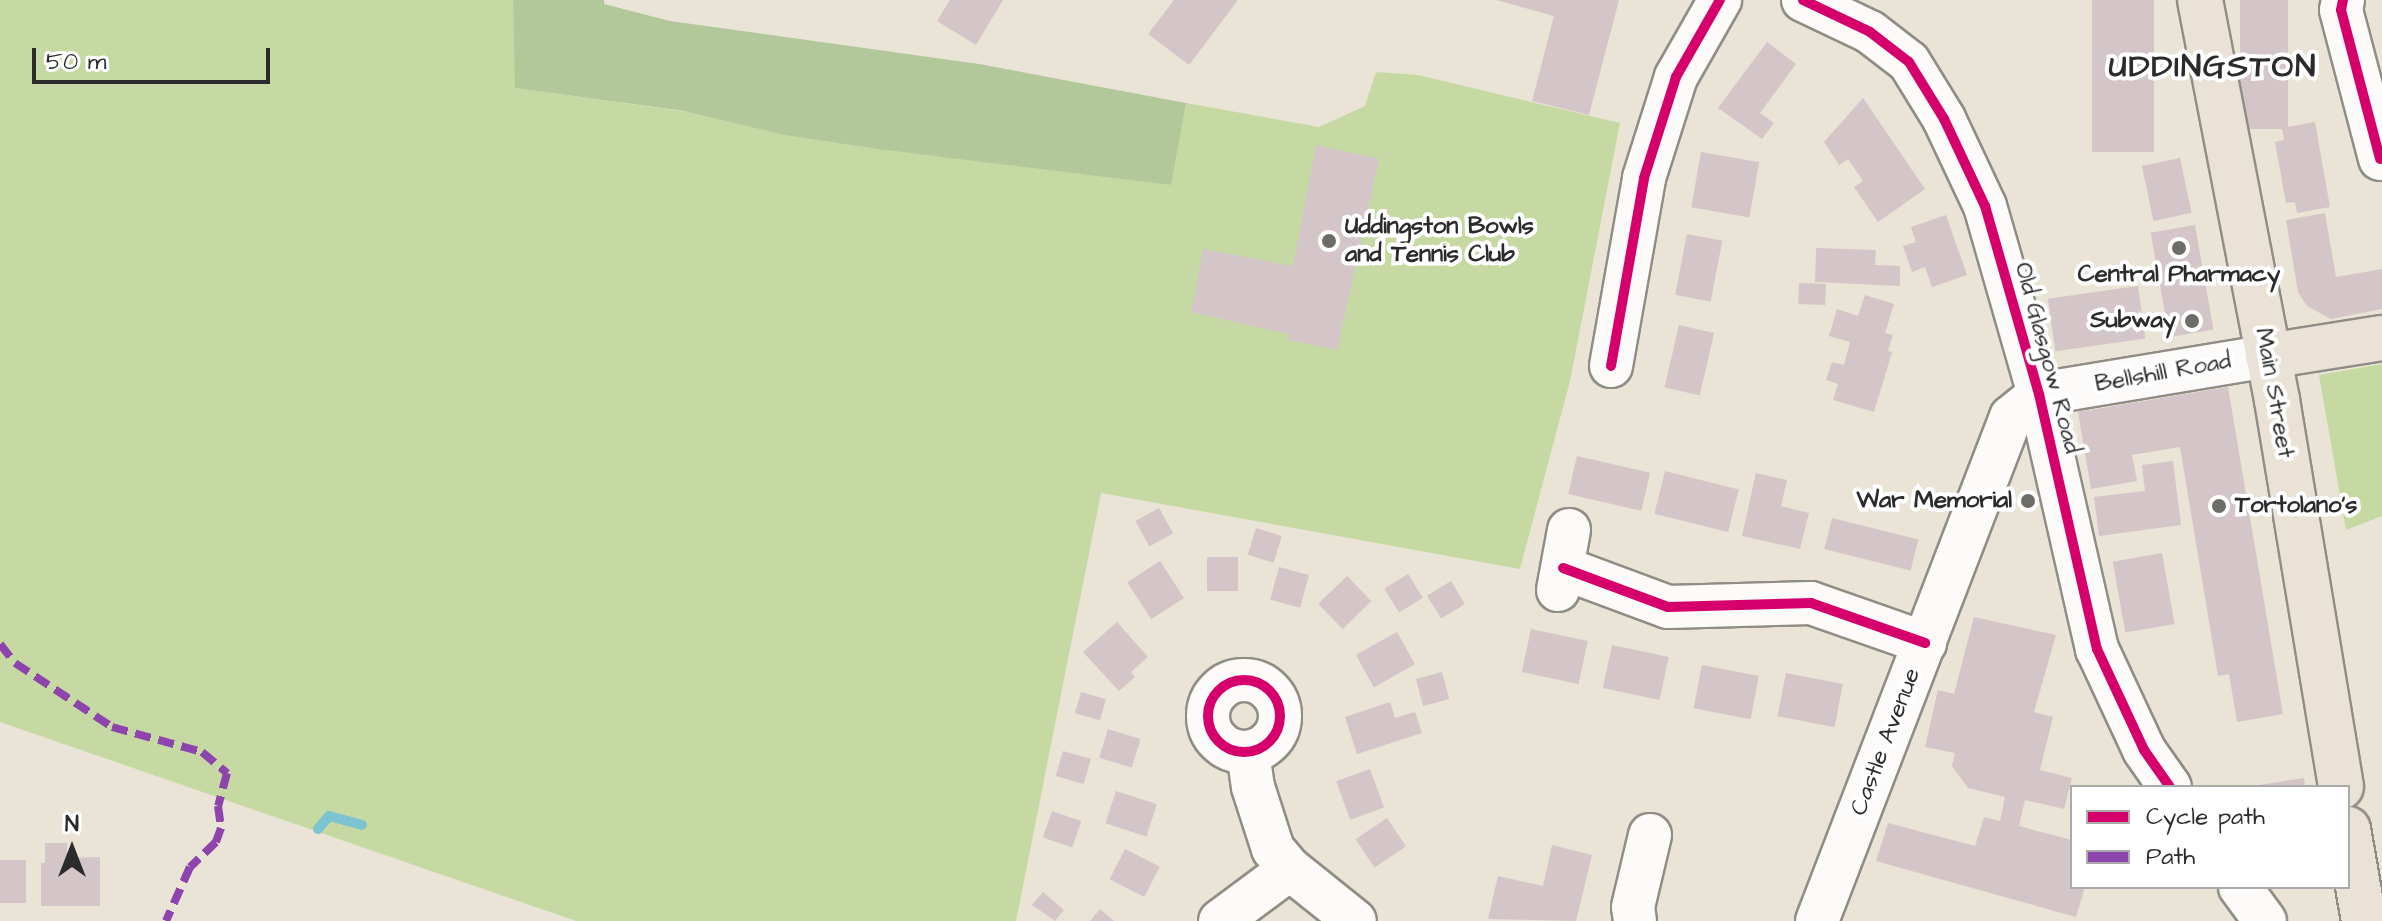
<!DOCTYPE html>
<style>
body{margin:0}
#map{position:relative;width:2382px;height:921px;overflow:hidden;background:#e9e4d5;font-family:"Architects Daughter",sans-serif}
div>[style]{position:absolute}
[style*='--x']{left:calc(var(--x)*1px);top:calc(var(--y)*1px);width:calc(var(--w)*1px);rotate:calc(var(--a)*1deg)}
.green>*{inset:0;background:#c6d9a3}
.forest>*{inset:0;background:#b3c89a}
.stream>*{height:10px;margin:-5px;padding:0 5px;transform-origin:5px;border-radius:5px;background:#7cc4cf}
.building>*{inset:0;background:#d4c5c9;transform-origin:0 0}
.roads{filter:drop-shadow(2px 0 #908d86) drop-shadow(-2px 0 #908d86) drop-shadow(0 2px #908d86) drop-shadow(0 -2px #908d86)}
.minor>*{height:42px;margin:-21px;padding:0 21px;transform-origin:21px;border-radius:21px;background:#fcfbf9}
.minor>.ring{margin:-21px;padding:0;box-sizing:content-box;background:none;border:42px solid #fcfbf9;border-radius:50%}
.major>*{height:44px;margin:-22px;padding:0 22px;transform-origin:22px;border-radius:22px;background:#eae2d6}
.quiet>*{height:8px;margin-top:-4px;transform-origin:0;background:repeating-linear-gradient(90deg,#8e44ad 0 16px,transparent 0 24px)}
.cycleway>*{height:10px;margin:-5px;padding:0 5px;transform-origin:5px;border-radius:5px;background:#d6006c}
.cycleway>.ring{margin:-5px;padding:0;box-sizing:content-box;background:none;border:10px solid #d6006c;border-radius:50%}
.dots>*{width:22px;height:22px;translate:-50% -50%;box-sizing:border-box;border:4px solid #fff;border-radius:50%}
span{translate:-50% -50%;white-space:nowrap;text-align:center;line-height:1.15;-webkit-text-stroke:8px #fff;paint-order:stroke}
.poi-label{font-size:24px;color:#2b2b2b;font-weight:700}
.left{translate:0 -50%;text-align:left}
.right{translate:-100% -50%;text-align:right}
.street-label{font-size:24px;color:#2b2b2b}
.district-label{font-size:32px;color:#2b2b2b;font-weight:700;letter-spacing:2px}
.legend{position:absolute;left:2070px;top:785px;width:280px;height:104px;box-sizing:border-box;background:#fff;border:2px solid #aaa;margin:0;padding:10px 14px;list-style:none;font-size:24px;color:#2b2b2b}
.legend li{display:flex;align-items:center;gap:16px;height:40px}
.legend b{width:40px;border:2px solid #aaa}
.north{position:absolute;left:32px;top:809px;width:80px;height:80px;-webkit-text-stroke:6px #fff;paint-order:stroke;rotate:0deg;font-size:22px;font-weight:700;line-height:32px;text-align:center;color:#2b2b2b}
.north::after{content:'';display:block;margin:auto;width:28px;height:36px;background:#2b2b2b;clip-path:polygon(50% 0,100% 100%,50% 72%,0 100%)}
.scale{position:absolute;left:32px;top:48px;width:238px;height:36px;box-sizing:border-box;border:4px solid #2b2b2b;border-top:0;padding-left:10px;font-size:24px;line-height:28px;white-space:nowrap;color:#2b2b2b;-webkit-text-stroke:6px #fff;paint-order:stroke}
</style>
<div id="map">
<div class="green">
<div style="clip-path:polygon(0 0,513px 0,516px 88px,1068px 165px,1170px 185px,1186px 103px,1319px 127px,1365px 106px,1376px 72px,1418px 75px,1620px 123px,1570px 381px,1520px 569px,1101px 493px,1016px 921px,576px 921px,0 722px)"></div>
<div style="clip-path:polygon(2382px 364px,2382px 516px,2346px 530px,2319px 375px)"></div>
</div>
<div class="forest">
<div style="clip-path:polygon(513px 0,604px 0,604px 4px,670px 21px,979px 64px,1186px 103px,1171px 185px,878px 149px,785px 135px,684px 111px,515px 88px)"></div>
</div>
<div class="stream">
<div style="--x:318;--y:829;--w:17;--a:-50"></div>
<div style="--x:329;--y:816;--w:34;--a:15"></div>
</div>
<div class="building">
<div style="clip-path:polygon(950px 0,1003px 0,976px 45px,937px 21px)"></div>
<div style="clip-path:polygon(1174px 0,1238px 0,1189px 65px,1148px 34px)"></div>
<div style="clip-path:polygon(1619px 0,1589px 115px,1532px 101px,1554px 16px,1496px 0)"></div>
<div style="left:2092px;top:0;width:62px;height:152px"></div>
<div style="left:2240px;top:0;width:48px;height:129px"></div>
<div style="clip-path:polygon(1767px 42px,1796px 64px,1760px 113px,1774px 123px,1762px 139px,1718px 108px)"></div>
<div style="clip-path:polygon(1863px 98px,1925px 189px,1878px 222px,1854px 187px,1863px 181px,1848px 159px,1839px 165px,1824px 142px)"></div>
<div style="clip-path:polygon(2315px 122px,2330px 207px,2297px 213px,2295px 202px,2286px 203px,2275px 142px,2284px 140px,2282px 128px)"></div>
<div style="clip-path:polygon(1316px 145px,1379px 159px,1337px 350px,1288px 340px,1289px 334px,1191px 312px,1203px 249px,1293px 266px)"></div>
<div style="left:1701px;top:152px;width:59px;height:56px;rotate:10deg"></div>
<div style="left:2180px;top:158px;width:56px;height:39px;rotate:78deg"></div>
<div style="clip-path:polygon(2325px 213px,2336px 277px,2382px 269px,2382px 309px,2331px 319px,2307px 306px,2298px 292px,2286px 220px)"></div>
<div style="clip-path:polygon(1946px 215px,1967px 275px,1932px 287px,1925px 267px,1912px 272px,1903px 246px,1916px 242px,1911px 227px)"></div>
<div style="left:2195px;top:225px;width:106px;height:45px;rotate:80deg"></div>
<div style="left:1687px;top:234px;width:36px;height:62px;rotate:11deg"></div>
<div style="clip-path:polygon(1816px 248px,1876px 250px,1875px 265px,1900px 266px,1900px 286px,1815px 282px)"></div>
<div style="left:1799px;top:283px;width:27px;height:21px;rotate:2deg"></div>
<div style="left:2138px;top:286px;width:53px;height:91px;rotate:82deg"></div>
<div style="clip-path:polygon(1865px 295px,1894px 304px,1885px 333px,1893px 335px,1888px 351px,1892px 352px,1874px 412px,1833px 400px,1838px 384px,1826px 380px,1832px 362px,1844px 365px,1850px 342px,1829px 336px,1837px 309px,1858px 316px)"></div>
<div style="left:1679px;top:325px;width:36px;height:64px;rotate:13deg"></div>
<div style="clip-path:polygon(2228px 387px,2283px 714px,2237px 722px,2229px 674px,2218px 676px,2180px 447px,2132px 455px,2137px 481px,2091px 489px,2078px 412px)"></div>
<div style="left:1577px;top:456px;width:75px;height:39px;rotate:13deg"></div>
<div style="clip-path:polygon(2173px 461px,2181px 525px,2099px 536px,2094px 497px,2145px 491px,2142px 465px)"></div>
<div style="left:1665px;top:471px;width:76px;height:44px;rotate:14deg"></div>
<div style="clip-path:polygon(1756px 473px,1787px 480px,1781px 506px,1809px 513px,1800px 549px,1742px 536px)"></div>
<div style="left:1159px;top:508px;width:29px;height:27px;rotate:61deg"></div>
<div style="left:1832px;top:518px;width:89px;height:32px;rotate:14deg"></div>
<div style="left:1256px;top:528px;width:27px;height:28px;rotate:17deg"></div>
<div style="left:2162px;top:553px;width:72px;height:50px;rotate:80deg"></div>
<div style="left:1207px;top:557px;width:31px;height:34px"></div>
<div style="left:1160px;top:561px;width:44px;height:39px;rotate:57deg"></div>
<div style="left:1279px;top:567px;width:31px;height:34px;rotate:15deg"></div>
<div style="left:1408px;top:574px;width:28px;height:28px;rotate:58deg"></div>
<div style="left:1347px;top:576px;width:35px;height:40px;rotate:46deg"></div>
<div style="left:1451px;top:581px;width:27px;height:28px;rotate:59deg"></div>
<div style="clip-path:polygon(1974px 617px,2056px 635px,2034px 712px,2053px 717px,2040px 770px,2072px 778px,2064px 809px,2025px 800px,2019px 826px,2072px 840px,2072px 887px,2085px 887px,2076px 917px,1876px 861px,1888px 823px,1975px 846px,1984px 817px,2000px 821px,2005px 797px,1968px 788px,1952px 766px,1955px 753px,1925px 747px,1938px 690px,1954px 694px)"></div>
<div style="clip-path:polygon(1117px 622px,1148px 657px,1131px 672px,1135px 677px,1119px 691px,1083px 652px)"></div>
<div style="left:1531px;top:629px;width:58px;height:44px;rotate:12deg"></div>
<div style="left:1397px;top:632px;width:37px;height:47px;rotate:61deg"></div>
<div style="left:1612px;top:645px;width:58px;height:44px;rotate:12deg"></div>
<div style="left:1702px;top:665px;width:58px;height:44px;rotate:11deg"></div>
<div style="left:1442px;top:672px;width:28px;height:27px;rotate:75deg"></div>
<div style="left:1786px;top:673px;width:58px;height:44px;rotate:11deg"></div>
<div style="left:1081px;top:692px;width:26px;height:22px;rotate:16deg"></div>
<div style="clip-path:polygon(1390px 702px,1395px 718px,1415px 712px,1422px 733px,1357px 754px,1345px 717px)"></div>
<div style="left:1108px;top:729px;width:34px;height:30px;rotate:17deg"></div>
<div style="left:1063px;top:751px;width:29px;height:26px;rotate:16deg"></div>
<div style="left:1370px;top:769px;width:41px;height:36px;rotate:70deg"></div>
<div style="clip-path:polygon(2304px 778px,2305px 787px,2259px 787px,2259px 785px)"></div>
<div style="left:1116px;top:791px;width:43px;height:34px;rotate:18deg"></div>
<div style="left:1052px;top:811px;width:31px;height:28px;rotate:19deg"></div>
<div style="left:1387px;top:818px;width:34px;height:38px;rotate:56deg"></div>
<div style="clip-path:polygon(45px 843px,67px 843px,67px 858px,100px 857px,100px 906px,41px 906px,41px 863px,45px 863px)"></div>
<div style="clip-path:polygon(1552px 845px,1592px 855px,1576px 921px,1488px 919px,1498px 876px,1543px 886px)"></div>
<div style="left:1125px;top:849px;width:39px;height:34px;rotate:27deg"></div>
<div style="left:0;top:860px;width:26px;height:43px"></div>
<div style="clip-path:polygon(1043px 892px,1064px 910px,1055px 921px,1032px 905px)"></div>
<div style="clip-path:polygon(1100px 909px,1114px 921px,1090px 921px)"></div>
</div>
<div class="roads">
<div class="minor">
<div style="--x:1803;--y:0;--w:74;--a:25.5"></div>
<div style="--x:1870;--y:32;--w:49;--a:37.6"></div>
<div style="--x:1909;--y:62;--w:67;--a:58.4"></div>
<div style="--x:1944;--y:119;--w:96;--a:64.8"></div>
<div style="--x:1985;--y:206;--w:196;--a:74"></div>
<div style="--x:2039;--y:394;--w:262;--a:77.2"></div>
<div style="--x:2097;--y:649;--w:111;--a:65"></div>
<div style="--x:2144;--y:750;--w:45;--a:54.9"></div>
<div style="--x:2343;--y:0;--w:10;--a:101"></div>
<div style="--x:2341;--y:10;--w:154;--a:75.3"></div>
<div style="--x:1611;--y:366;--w:191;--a:-80"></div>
<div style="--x:1644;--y:178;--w:106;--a:-72.4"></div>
<div style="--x:1676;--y:77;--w:89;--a:-60.3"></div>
<div style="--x:1563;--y:568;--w:112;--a:20.4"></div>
<div style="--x:1668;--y:607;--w:143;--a:-1.6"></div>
<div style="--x:1811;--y:603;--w:121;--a:19.3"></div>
<div style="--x:1558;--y:590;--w:61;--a:-79.6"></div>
<div class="ring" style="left:1208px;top:680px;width:30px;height:30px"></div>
<div style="--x:1248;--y:752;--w:35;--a:82"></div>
<div style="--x:1253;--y:787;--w:65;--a:72.1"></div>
<div style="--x:1273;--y:849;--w:26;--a:50"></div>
<div style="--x:1290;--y:869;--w:83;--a:38.7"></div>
<div style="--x:2240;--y:887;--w:42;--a:53.7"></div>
<div style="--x:1220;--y:921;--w:87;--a:-36.6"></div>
<div style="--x:1635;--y:921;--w:14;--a:-98"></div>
<div style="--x:1633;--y:907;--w:74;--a:-76.7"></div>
<div style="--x:1817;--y:921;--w:540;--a:-68.95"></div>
<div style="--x:2011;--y:417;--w:36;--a:-39"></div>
<div style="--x:2039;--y:394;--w:232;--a:-9.4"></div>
</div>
<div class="major">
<div style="--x:2200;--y:0;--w:407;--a:79.1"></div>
<div style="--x:2277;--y:400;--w:392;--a:80.6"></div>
<div style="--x:2268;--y:356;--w:115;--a:-9"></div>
<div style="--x:2348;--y:829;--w:93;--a:80.1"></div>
</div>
</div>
<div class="quiet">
<div style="--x:0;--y:644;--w:24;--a:52"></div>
<div style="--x:15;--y:663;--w:116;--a:33.4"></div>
<div style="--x:112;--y:727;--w:93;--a:15.5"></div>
<div style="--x:202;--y:752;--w:33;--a:40"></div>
<div style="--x:227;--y:773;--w:34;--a:105"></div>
<div style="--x:218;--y:806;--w:22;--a:82"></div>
<div style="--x:221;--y:828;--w:15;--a:110"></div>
<div style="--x:216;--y:842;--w:36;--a:136"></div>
<div style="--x:190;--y:867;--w:59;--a:114"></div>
</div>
<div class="cycleway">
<div style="--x:1803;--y:0;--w:74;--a:25.5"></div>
<div style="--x:1870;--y:32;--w:49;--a:37.6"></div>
<div style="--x:1909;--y:62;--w:67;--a:58.4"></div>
<div style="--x:1944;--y:119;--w:96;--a:64.8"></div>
<div style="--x:1985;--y:206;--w:196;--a:74"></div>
<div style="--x:2039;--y:394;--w:262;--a:77.2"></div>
<div style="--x:2097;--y:649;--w:111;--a:65"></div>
<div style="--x:2144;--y:750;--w:45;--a:54.9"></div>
<div style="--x:2343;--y:0;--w:10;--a:101"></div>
<div style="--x:2341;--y:10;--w:154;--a:75.3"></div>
<div style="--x:1611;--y:366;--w:191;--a:-80"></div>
<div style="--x:1644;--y:178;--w:106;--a:-72.4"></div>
<div style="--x:1676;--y:77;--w:89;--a:-60.3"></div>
<div style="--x:1563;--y:568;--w:112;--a:20.4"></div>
<div style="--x:1668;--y:607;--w:143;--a:-1.6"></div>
<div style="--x:1811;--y:603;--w:121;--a:19.3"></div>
<div class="ring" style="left:1208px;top:680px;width:62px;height:62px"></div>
</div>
<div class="dots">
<div style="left:1329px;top:241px;background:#6e6c66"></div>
<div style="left:2179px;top:248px;background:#6e6c66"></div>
<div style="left:2192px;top:321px;background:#6e6c66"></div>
<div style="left:2028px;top:501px;background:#6e6c66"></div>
<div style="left:2219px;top:506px;background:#6e6c66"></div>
</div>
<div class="poi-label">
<span class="left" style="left:1345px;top:241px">Uddingston Bowls<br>and Tennis Club</span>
<span style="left:2179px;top:275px">Central Pharmacy</span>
<span class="right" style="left:2176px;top:321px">Subway</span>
<span class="right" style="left:2012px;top:501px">War Memorial</span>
<span class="left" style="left:2235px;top:506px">Tortolano's</span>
</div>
<div class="street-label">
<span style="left:2047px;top:358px;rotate:75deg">Old Glasgow Road</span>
<span style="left:2163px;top:373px;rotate:-10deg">Bellshill Road</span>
<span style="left:2274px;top:393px;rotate:80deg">Main Street</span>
<span style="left:1886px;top:742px;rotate:-69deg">Castle Avenue</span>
</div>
<div class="district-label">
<span style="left:2213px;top:67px">UDDINGSTON</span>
</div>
<ul class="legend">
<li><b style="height:10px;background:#d6006c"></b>Cycle path</li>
<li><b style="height:10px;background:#8e44ad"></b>Path</li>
</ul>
<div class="north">N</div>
<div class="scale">50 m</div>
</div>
